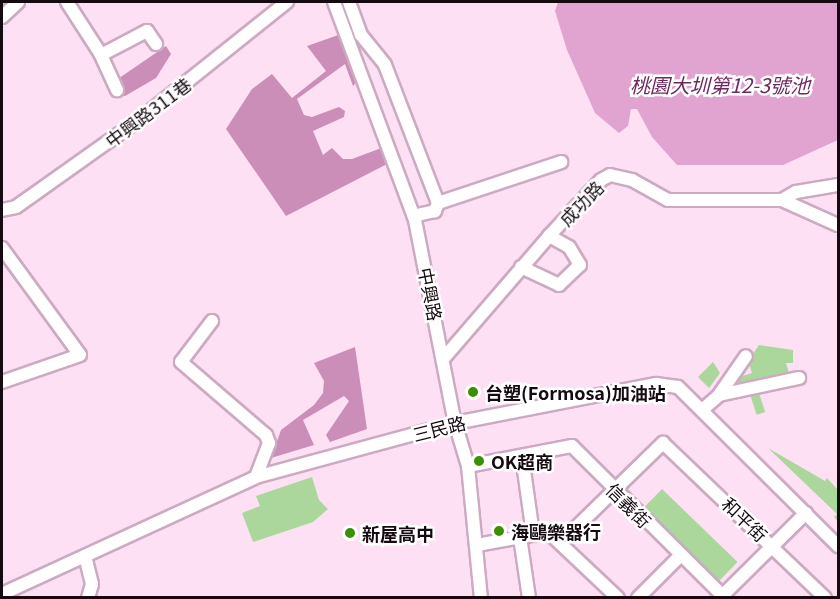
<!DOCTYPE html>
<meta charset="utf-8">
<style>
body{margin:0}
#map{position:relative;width:840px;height:599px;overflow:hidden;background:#fde0f4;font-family:Georgia,"Noto Sans TC",serif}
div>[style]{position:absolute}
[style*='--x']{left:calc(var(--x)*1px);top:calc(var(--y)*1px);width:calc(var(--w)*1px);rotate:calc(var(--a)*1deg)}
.forest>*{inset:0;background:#ca8eb9}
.water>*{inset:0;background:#e1a4d0}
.building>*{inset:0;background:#abd79d;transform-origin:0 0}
.roads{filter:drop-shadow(2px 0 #ccaac2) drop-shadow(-2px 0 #ccaac2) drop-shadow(0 2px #ccaac2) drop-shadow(0 -2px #ccaac2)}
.minor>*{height:12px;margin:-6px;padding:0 6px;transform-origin:6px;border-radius:6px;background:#fff}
.dots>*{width:16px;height:16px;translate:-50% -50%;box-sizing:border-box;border:3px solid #fff;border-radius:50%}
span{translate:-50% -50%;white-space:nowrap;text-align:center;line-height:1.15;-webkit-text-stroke:5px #fff;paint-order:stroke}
.street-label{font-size:18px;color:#160a12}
.poi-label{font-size:18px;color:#160a12;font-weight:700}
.left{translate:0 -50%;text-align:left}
.water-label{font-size:20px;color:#6e285f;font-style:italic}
.frame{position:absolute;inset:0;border:3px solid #160a12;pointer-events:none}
</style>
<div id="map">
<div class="forest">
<div style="clip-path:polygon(344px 33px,359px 79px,353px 86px,345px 64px,297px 99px,304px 115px,312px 117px,339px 107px,345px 111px,344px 117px,313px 131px,323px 155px,332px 148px,343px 159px,352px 159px,384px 147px,391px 162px,286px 216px,226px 129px,252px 89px,272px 74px,292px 98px,326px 71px,307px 46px)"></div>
<div style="clip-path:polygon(166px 46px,171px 54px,156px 78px,125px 96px,118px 95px,109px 85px)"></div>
<div style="clip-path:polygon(355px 347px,367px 429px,330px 442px,326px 435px,349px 401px,344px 396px,303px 420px,314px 445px,271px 458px,281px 430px,314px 405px,323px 393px,324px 381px,314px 363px)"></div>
</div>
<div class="water">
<div style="clip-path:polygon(558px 2px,838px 2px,838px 140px,783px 165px,677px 165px,652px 137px,637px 109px,631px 109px,628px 126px,619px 133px,595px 113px,567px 50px,555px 11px)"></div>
</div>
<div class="building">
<div style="clip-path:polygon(759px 345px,793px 350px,793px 363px,786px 363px,790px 376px,740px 391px,736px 378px,752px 373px,748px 361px)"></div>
<div style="clip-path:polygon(713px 362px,720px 373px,709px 388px,698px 377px)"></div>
<div style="left:759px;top:393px;width:20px;height:9px;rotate:72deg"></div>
<div style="clip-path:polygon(768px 448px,825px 481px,827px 478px,838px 490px,838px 522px,834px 517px,837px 514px)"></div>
<div style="clip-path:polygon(312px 477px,319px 500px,328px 509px,313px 522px,253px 542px,242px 513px,260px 506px,256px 496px)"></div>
<div style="left:662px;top:489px;width:105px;height:29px;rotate:44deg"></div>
</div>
<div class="roads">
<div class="minor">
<div style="--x:67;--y:2;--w:61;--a:57.1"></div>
<div style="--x:100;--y:53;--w:41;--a:65.3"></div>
<div style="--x:334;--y:2;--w:233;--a:69.6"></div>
<div style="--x:415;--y:220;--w:207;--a:78.9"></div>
<div style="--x:455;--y:423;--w:45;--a:73.2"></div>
<div style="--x:468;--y:466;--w:133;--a:84.4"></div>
<div style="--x:349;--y:2;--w:35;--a:70"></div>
<div style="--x:361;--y:35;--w:38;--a:51"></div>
<div style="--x:385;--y:65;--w:148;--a:69"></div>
<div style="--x:438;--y:203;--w:9;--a:111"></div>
<div style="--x:435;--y:211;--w:22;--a:167"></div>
<div style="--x:2;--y:17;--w:22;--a:-43"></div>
<div style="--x:101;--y:55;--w:52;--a:-27.6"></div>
<div style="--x:147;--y:31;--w:16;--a:55"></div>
<div style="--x:782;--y:200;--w:16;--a:-30"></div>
<div style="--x:796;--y:192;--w:43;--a:-9.5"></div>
<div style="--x:438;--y:203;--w:130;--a:-18.4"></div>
<div style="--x:2;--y:210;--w:14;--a:-12"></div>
<div style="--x:16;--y:207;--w:157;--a:-35.4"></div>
<div style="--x:144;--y:116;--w:183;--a:-38.6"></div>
<div style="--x:2;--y:248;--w:132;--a:53.9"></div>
<div style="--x:80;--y:355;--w:83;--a:160.9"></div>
<div style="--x:521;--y:267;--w:42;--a:25.3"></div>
<div style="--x:559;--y:285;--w:29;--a:-44"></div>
<div style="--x:580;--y:265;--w:21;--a:-121"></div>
<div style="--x:569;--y:247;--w:23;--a:-151"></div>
<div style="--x:212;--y:321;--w:51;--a:127.1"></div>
<div style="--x:181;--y:362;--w:112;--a:40.7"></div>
<div style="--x:266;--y:435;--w:9;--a:69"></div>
<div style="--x:269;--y:443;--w:36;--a:111"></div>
<div style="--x:443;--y:359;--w:162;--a:-49.2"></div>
<div style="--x:549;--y:236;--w:76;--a:-47.1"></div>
<div style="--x:601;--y:180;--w:10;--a:-29"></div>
<div style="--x:610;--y:175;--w:23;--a:13"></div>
<div style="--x:632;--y:180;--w:41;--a:29.1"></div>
<div style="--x:668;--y:200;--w:114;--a:0"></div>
<div style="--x:782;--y:200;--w:61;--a:24.1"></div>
<div style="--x:719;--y:395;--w:82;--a:-12"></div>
<div style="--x:702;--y:410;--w:23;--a:-41"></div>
<div style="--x:719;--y:395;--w:47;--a:-55.3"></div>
<div style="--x:522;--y:456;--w:79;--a:82"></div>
<div style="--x:468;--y:466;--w:106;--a:-10.9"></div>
<div style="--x:572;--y:446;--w:216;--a:44.8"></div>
<div style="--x:520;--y:537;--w:62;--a:81.6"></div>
<div style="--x:560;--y:543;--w:144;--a:-44.2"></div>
<div style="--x:663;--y:443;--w:224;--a:43.7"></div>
<div style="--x:477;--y:545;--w:72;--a:-10.4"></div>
<div style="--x:548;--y:532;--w:96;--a:43.3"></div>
<div style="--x:85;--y:556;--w:29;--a:76"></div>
<div style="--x:92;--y:584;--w:15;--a:106"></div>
<div style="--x:2;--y:594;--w:280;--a:-24.7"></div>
<div style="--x:256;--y:477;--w:206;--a:-15.2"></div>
<div style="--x:455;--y:423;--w:205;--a:-11"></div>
<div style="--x:656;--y:384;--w:22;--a:8"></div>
<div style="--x:678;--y:387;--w:226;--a:44.8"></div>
<div style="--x:638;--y:598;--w:61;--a:-45"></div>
<div style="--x:720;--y:598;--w:121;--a:-44.7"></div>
</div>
</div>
<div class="dots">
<div style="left:473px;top:392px;background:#399101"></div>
<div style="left:479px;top:461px;background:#399101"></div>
<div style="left:499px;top:531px;background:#399101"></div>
<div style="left:350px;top:533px;background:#399101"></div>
</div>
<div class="street-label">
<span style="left:148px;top:112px;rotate:-37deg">中興路311巷</span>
<span style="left:581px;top:203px;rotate:-46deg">成功路</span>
<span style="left:431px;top:294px;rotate:79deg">中興路</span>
<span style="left:439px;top:428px;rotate:-14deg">三民路</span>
<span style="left:629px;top:505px;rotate:45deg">信義街</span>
<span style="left:745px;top:519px;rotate:44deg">和平街</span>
</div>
<div class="poi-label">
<span class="left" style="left:485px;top:392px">台塑(Formosa)加油站</span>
<span class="left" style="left:491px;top:461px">OK超商</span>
<span class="left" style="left:511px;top:531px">海鷗樂器行</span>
<span class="left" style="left:362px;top:533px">新屋高中</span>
</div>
<div class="water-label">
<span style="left:720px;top:84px">桃園大圳第12-3號池</span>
</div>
<div class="frame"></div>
</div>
